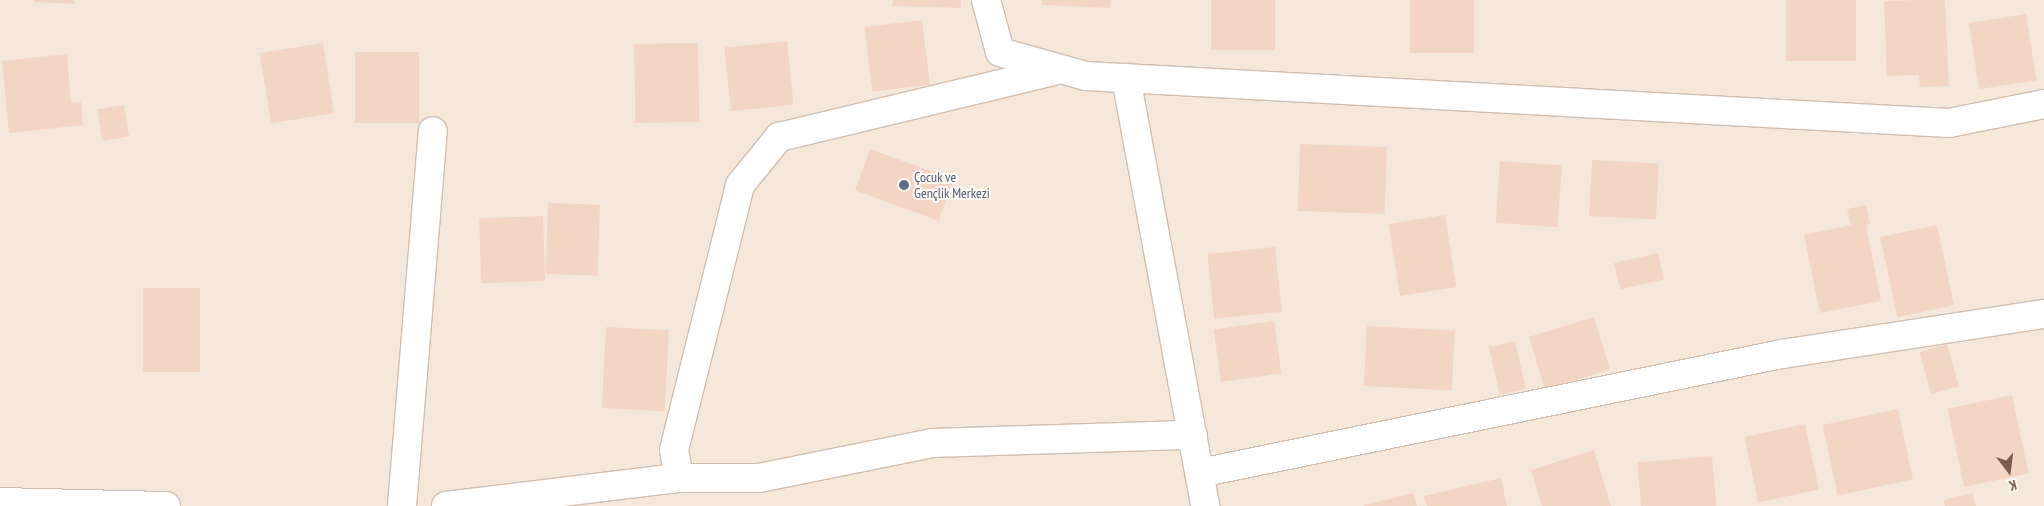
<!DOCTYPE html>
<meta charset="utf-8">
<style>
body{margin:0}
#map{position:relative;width:2044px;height:506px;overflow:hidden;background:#fdf6ec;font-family:"PT Sans Narrow",sans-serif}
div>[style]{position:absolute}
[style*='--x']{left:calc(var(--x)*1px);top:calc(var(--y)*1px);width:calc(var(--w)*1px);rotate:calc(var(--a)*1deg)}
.residential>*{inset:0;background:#f5e8da;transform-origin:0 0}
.building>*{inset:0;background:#f3d5c3;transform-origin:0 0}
.roads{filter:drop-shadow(1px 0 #d1beb0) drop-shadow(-1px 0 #d1beb0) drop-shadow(0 1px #d1beb0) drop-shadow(0 -1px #d1beb0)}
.minor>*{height:28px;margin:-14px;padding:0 14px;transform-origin:14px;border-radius:14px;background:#fff}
.dots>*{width:14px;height:14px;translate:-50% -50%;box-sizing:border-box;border:2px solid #fffaf3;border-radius:50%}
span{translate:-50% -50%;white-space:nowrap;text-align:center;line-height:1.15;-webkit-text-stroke:4px #fffaf3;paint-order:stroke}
.service-label{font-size:14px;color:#4e5e75}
.left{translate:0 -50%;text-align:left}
.north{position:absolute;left:1984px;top:446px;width:50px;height:50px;-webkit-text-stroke:4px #fffaf3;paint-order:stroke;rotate:165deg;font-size:14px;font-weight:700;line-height:20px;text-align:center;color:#7a5c4d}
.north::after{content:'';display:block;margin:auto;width:18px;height:22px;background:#7a5c4d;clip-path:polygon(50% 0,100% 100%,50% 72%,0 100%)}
</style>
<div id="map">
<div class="residential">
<div style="left:0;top:0;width:2044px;height:506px"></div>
</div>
<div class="building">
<div style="clip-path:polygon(34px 0,75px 0,75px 4px,34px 2px)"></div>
<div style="clip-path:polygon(893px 0,961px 0,961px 8px,892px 6px)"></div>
<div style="clip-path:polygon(1042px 0,1111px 0,1110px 8px,1042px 5px)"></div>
<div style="left:1211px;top:0;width:64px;height:50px"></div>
<div style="left:1410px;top:0;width:64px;height:53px"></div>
<div style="left:1786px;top:0;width:70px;height:61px"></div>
<div style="clip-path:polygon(1919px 0,1945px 0,1949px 86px,1920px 87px,1919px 75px,1887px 76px,1884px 1px)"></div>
<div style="left:2026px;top:14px;width:67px;height:58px;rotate:81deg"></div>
<div style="left:922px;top:20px;width:65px;height:58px;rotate:83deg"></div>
<div style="left:787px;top:41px;width:64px;height:63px;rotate:84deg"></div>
<div style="left:323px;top:43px;width:71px;height:64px;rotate:81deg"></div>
<div style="left:698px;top:43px;width:79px;height:64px;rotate:89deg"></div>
<div style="left:355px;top:52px;width:64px;height:71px"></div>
<div style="clip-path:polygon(67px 54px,71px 103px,81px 102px,83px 125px,9px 133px,2px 61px)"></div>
<div style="left:124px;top:105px;width:32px;height:27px;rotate:81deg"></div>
<div style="left:1300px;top:144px;width:87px;height:67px;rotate:2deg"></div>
<div style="left:870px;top:149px;width:89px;height:44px;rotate:20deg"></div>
<div style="left:1592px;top:160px;width:67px;height:56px;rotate:3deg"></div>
<div style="left:1500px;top:161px;width:62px;height:62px;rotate:4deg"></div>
<div style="left:548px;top:203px;width:52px;height:71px;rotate:2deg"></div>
<div style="clip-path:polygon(1866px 205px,1870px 224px,1866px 225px,1881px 301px,1820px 313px,1804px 235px,1851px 225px,1847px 209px)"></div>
<div style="left:1445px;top:215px;width:73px;height:57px;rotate:81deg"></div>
<div style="left:543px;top:216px;width:65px;height:64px;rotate:88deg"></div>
<div style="left:1937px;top:225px;width:82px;height:58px;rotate:78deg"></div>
<div style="left:1275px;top:247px;width:65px;height:68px;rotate:84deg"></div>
<div style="left:1658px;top:253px;width:27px;height:45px;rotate:77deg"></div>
<div style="left:143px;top:288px;width:57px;height:84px"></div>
<div style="left:1594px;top:317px;width:55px;height:68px;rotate:73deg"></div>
<div style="left:1274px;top:321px;width:53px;height:61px;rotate:82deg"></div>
<div style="left:1367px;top:326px;width:88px;height:60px;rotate:3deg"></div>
<div style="left:606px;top:327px;width:63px;height:81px;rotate:3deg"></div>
<div style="left:1515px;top:341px;width:49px;height:27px;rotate:77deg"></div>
<div style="left:1947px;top:344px;width:44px;height:29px;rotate:74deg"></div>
<div style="left:2012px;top:395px;width:80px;height:66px;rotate:78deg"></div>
<div style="left:1898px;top:409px;width:72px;height:77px;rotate:78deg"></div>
<div style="left:1805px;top:424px;width:67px;height:62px;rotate:78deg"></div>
<div style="clip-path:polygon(1594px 450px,1611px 506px,1542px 506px,1531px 470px)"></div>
<div style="left:1712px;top:456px;width:50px;height:75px;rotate:85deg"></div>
<div style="clip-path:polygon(1501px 478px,1507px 506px,1427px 506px,1424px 496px)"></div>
<div style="clip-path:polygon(1414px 493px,1417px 506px,1364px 506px,1364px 505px)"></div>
<div style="clip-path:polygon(1972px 493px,1976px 506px,1945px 506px,1944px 500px)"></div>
</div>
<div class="roads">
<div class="minor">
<div style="--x:986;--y:0;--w:54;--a:74.9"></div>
<div style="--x:1000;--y:52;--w:89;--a:15.6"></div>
<div style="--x:1086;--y:76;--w:864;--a:3.12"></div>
<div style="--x:1949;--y:123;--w:97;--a:-11.3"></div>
<div style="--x:1126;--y:78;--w:435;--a:79.5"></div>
<div style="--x:1200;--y:473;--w:594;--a:-11.56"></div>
<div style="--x:1782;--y:354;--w:265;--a:-8.7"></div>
<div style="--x:679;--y:478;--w:28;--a:-100"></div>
<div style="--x:674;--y:450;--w:273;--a:-76"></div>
<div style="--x:740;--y:185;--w:62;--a:-50.9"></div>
<div style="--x:779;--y:137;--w:288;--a:-13.5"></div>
<div style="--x:0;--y:502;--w:166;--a:1.4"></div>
<div style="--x:402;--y:506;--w:376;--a:-85.3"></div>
<div style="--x:446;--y:506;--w:235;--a:-6.9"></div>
<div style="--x:679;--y:478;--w:80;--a:0"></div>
<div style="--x:759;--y:478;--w:177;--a:-11.4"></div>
<div style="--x:932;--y:443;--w:261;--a:-1.8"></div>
</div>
</div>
<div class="dots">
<div style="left:904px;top:185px;background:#5c6f8a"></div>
</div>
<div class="service-label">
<span class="left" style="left:914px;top:185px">Çocuk ve<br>Gençlik Merkezi</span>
</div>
<div class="north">K</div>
</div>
